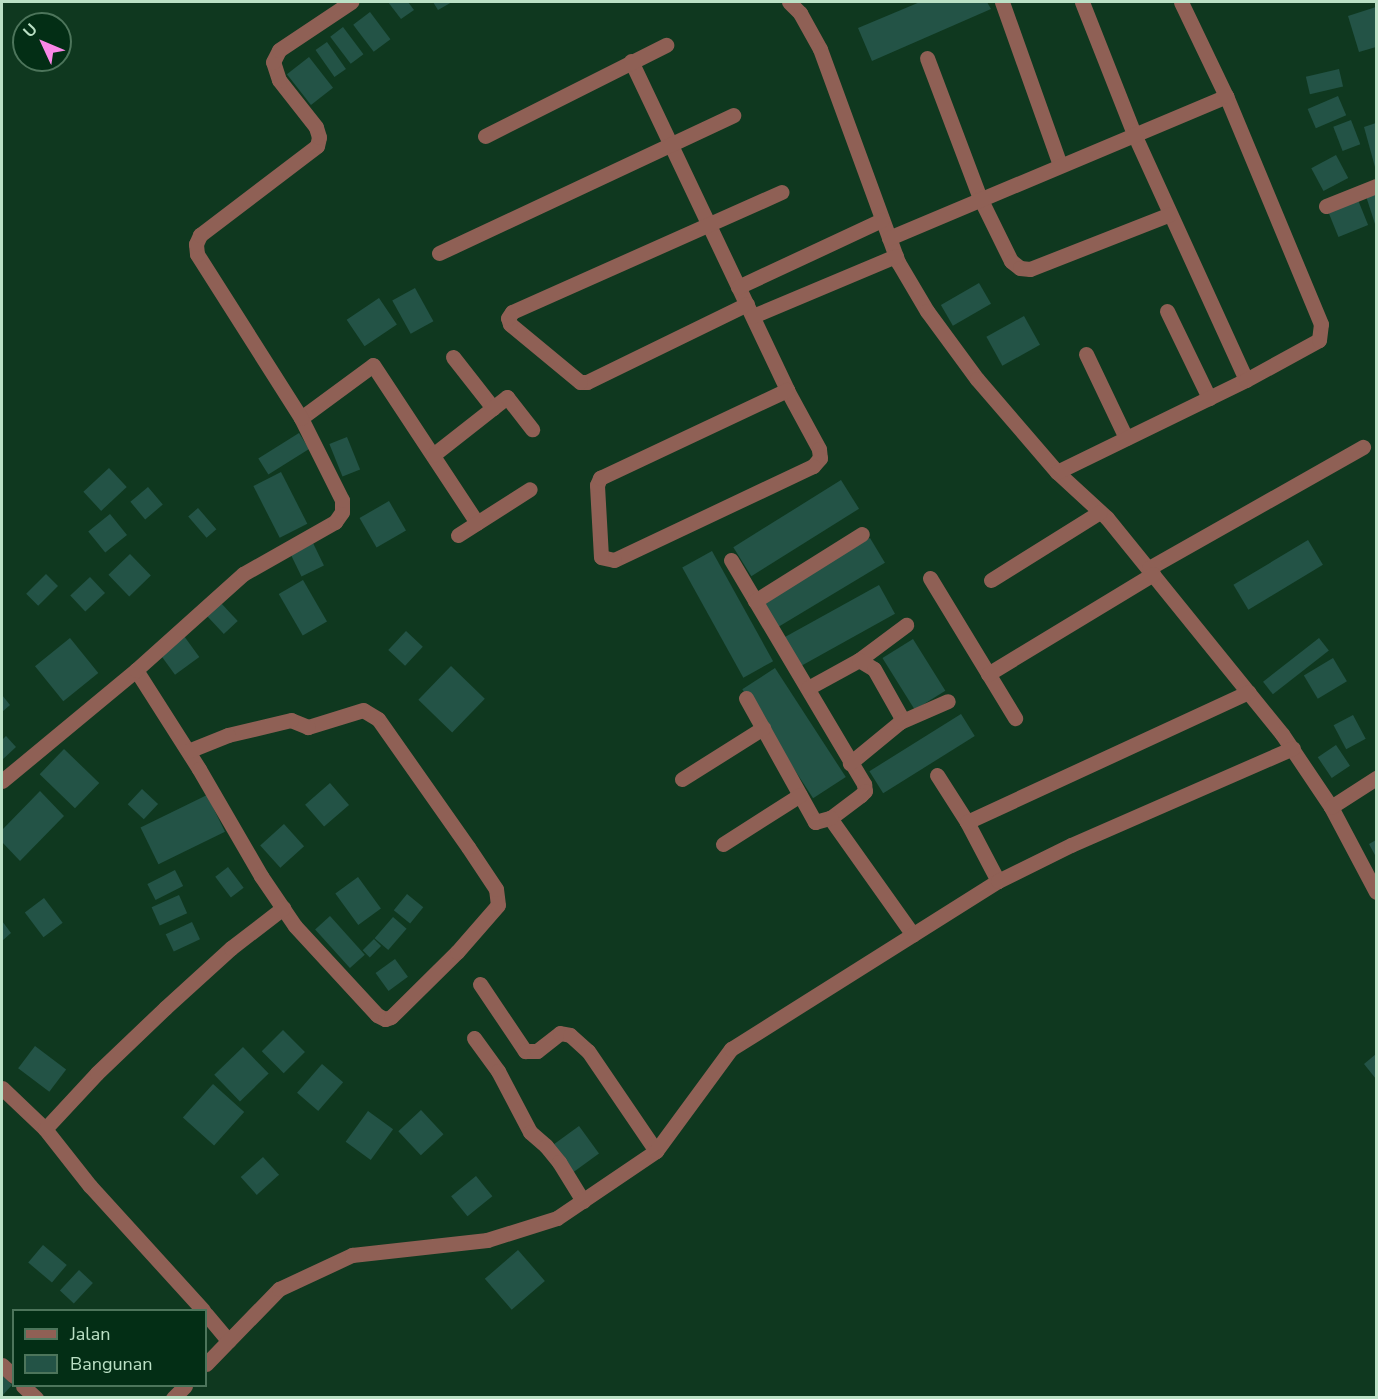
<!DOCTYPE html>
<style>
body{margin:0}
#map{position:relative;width:1378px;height:1399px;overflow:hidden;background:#0f381f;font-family:"Nunito Sans",sans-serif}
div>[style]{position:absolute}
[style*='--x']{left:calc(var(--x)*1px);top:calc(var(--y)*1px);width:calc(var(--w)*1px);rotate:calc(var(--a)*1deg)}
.building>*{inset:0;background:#235346;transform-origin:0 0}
.minor>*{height:15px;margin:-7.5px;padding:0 7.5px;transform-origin:7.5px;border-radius:7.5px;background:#8f6055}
span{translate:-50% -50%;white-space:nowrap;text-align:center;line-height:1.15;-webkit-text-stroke:6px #032e15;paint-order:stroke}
.frame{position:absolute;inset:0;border:3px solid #bbe0c5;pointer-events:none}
.legend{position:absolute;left:12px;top:1309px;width:195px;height:78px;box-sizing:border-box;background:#032e15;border:2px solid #4d755b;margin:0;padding:8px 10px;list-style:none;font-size:18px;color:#bbe0c5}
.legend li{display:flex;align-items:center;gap:12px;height:30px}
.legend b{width:30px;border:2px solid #4d755b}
.north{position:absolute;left:12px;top:12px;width:60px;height:60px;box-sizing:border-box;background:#032e15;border:2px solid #4d755b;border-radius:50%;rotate:314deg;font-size:16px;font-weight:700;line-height:24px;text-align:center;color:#bbe0c5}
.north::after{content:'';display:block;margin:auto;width:21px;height:27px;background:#fa87e7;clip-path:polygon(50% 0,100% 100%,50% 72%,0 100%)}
</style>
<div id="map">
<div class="building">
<div style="clip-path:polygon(388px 2px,408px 2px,414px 10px,401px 19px)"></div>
<div style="clip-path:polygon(433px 2px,452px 2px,438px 10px)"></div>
<div style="clip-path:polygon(920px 2px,987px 2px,991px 9px,872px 61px,858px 28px)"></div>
<div style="clip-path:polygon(1376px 7px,1376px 47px,1359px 52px,1348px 16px)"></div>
<div style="left:370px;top:12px;width:34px;height:21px;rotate:53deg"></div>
<div style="left:343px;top:27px;width:34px;height:16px;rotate:53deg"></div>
<div style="left:327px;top:42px;width:33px;height:14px;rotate:55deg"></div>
<div style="left:309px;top:57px;width:39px;height:28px;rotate:52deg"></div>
<div style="left:1339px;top:69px;width:18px;height:34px;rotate:77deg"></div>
<div style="left:1338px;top:96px;width:21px;height:33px;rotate:67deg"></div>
<div style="left:1351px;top:120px;width:26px;height:19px;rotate:69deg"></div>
<div style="clip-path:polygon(1376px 123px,1376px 167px,1375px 167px,1364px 127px)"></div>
<div style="left:1336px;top:155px;width:26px;height:28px;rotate:62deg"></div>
<div style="clip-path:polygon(1376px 189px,1376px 227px,1365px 193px)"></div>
<div style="left:1358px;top:200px;width:27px;height:32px;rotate:68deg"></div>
<div style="left:979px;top:283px;width:24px;height:44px;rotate:60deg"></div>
<div style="left:415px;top:288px;width:38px;height:26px;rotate:61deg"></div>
<div style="left:379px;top:298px;width:32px;height:39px;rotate:56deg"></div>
<div style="left:1024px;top:316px;width:33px;height:43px;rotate:61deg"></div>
<div style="left:299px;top:433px;width:19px;height:48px;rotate:58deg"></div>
<div style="left:347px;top:437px;width:35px;height:19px;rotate:68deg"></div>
<div style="left:109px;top:468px;width:26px;height:35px;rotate:47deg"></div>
<div style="left:281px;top:472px;width:58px;height:31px;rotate:63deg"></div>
<div style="left:841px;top:480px;width:34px;height:127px;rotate:58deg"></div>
<div style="left:148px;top:487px;width:23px;height:23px;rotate:50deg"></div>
<div style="left:389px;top:501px;width:34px;height:34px;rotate:60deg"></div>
<div style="left:198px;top:508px;width:28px;height:13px;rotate:49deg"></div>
<div style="left:110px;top:514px;width:27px;height:28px;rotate:51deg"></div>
<div style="left:870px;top:538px;width:29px;height:127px;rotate:59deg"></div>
<div style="left:1308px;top:540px;width:29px;height:87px;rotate:59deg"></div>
<div style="left:313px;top:543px;width:25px;height:25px;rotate:64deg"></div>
<div style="left:712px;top:551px;width:126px;height:34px;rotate:61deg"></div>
<div style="left:130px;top:554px;width:30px;height:30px;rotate:46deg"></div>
<div style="left:46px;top:574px;width:17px;height:28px;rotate:45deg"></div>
<div style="left:90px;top:577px;width:22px;height:27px;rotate:47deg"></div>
<div style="left:303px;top:580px;width:48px;height:28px;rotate:60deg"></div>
<div style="left:879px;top:585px;width:33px;height:108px;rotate:61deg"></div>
<div style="left:220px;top:602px;width:26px;height:19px;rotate:47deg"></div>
<div style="left:406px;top:631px;width:23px;height:26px;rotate:43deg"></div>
<div style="left:184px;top:636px;width:26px;height:30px;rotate:54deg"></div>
<div style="left:70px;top:638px;width:45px;height:45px;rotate:51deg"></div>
<div style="left:1319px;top:638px;width:16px;height:71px;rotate:52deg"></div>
<div style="left:913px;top:639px;width:61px;height:36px;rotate:58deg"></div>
<div style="left:1333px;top:658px;width:27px;height:34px;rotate:59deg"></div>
<div style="left:451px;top:666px;width:47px;height:47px;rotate:44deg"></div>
<div style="left:775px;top:668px;width:130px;height:39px;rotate:57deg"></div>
<div style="clip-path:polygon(2px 695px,10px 705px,2px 712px)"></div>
<div style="left:961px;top:714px;width:26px;height:108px;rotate:58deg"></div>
<div style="left:1353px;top:715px;width:27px;height:22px;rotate:62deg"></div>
<div style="clip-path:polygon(6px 736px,16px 747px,2px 760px,2px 740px)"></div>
<div style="left:1336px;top:745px;width:25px;height:22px;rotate:56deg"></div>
<div style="left:64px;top:749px;width:49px;height:35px;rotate:44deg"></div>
<div style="left:330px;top:783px;width:29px;height:33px;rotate:49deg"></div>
<div style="left:142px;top:789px;width:22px;height:21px;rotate:43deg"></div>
<div style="clip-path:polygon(40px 791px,64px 816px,20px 861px,2px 842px,2px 830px)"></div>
<div style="left:207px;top:795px;width:41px;height:74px;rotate:64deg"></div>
<div style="left:284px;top:824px;width:30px;height:32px;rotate:48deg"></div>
<div style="clip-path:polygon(1376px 840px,1376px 857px,1369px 844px)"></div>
<div style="left:228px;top:867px;width:26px;height:16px;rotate:53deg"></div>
<div style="left:175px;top:870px;width:18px;height:31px;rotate:63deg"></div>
<div style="left:358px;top:877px;width:39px;height:28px;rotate:54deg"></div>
<div style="left:407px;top:894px;width:21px;height:21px;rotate:39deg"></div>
<div style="left:179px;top:895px;width:20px;height:30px;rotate:66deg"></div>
<div style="left:44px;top:898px;width:31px;height:24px;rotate:53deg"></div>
<div style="left:330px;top:916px;width:52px;height:20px;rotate:48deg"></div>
<div style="left:393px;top:917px;width:18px;height:28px;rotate:41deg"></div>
<div style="clip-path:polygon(2px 921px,11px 933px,2px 941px)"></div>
<div style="left:192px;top:922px;width:19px;height:29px;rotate:65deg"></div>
<div style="left:374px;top:939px;width:10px;height:16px;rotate:45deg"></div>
<div style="left:395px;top:959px;width:22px;height:24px;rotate:54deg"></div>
<div style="left:283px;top:1030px;width:31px;height:30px;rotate:45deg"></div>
<div style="left:35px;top:1046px;width:39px;height:28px;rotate:37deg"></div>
<div style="left:243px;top:1047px;width:37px;height:40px;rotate:46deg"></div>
<div style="clip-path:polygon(1376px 1054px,1376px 1079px,1364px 1064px)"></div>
<div style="left:322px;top:1064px;width:28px;height:38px;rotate:41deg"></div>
<div style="left:213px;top:1084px;width:42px;height:45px;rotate:42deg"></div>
<div style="left:421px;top:1110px;width:33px;height:31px;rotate:47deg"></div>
<div style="left:368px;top:1111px;width:31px;height:38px;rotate:36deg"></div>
<div style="left:579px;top:1126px;width:34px;height:34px;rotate:54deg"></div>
<div style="left:263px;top:1157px;width:24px;height:30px;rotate:48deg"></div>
<div style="left:476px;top:1176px;width:26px;height:32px;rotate:51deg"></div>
<div style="left:43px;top:1245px;width:31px;height:23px;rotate:40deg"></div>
<div style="left:518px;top:1250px;width:41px;height:44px;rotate:49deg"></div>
<div style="left:79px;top:1270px;width:19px;height:28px;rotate:43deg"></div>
<div style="clip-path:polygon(2px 1375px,12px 1385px,2px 1396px)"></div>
</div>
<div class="minor">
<div style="--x:789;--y:2;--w:16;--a:45"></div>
<div style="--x:800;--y:13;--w:41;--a:60.9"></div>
<div style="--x:820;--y:49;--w:227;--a:69.9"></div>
<div style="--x:898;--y:262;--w:57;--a:59.4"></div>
<div style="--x:927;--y:311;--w:84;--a:53.7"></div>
<div style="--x:977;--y:379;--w:123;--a:49.3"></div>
<div style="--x:1057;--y:472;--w:68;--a:42.6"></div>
<div style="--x:1107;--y:518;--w:278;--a:51"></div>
<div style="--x:1282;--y:734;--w:88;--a:56.1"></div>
<div style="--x:1331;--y:807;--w:96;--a:62.1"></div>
<div style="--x:1002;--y:2;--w:173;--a:70.4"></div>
<div style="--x:1082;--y:2;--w:142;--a:68.5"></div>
<div style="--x:1134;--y:134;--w:270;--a:65.5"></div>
<div style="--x:927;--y:58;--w:150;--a:69.3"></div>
<div style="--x:980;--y:198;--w:70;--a:63.8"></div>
<div style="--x:1011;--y:261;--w:11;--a:38"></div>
<div style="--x:1020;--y:268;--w:10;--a:6"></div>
<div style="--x:1030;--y:269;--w:150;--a:-21.4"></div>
<div style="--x:631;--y:61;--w:364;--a:64.6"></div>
<div style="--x:787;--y:390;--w:67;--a:61.5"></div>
<div style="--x:819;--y:449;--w:9;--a:84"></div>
<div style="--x:820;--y:458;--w:11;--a:131"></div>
<div style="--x:813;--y:466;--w:220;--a:154.7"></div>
<div style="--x:614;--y:560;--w:13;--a:-167"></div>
<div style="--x:601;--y:557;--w:72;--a:-93.2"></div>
<div style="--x:597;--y:485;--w:8;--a:-67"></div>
<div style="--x:600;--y:478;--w:207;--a:-25.2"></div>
<div style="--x:485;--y:136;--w:203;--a:-26.7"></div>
<div style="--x:1326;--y:206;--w:54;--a:-21.8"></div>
<div style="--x:889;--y:238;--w:366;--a:-22.8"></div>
<div style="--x:439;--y:253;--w:325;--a:-25.1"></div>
<div style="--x:738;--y:287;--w:159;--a:-25"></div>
<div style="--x:747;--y:304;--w:178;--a:154"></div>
<div style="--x:587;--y:382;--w:7;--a:180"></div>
<div style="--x:580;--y:382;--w:91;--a:-140.4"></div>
<div style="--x:510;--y:324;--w:6;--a:-108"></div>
<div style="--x:508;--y:318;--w:7;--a:-56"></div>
<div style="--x:512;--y:312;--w:295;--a:-24"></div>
<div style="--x:1167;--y:311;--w:97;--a:64.2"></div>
<div style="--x:753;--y:316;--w:155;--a:-22.8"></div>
<div style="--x:1086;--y:354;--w:93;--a:64.5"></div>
<div style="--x:453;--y:357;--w:65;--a:51.9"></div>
<div style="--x:301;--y:418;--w:89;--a:-36.4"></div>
<div style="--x:373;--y:365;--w:189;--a:56.6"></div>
<div style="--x:433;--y:455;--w:94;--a:-38.1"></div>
<div style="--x:507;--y:397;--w:41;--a:52"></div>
<div style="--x:1057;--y:472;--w:210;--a:-26"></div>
<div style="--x:1246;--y:380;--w:83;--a:-28.7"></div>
<div style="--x:1319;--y:340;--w:16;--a:-83"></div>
<div style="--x:1321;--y:324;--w:247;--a:-112.6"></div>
<div style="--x:1226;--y:96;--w:104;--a:-115.6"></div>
<div style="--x:458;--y:535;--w:85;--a:-32.6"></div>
<div style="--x:731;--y:560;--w:261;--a:59.3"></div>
<div style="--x:864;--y:784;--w:7;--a:82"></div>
<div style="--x:865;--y:791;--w:6;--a:135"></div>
<div style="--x:861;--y:795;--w:39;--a:143"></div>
<div style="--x:830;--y:818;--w:143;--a:54.6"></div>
<div style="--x:1149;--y:568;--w:246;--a:-29.5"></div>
<div style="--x:930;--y:578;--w:164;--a:58.7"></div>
<div style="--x:991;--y:580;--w:128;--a:-32"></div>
<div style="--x:755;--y:601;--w:126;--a:-32.1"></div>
<div style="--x:859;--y:660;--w:59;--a:-36.7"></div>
<div style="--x:136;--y:670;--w:117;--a:57.5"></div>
<div style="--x:199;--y:769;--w:124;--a:59.9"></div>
<div style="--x:261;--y:876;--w:60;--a:55.8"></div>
<div style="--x:295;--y:926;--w:121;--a:47.3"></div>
<div style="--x:377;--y:1015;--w:9;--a:27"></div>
<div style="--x:385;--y:1019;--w:6;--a:-18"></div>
<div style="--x:391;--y:1017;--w:93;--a:-44.6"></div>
<div style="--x:457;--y:952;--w:62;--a:-48.9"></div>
<div style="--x:498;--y:905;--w:16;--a:-97"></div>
<div style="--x:496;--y:889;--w:50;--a:-123.7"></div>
<div style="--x:468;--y:847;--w:156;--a:-125.1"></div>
<div style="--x:378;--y:719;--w:17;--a:-149"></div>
<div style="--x:363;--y:710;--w:58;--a:162.8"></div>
<div style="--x:308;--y:727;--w:18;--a:-158"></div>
<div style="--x:291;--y:720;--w:65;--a:166.6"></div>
<div style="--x:228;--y:735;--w:43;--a:158.2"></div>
<div style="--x:988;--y:674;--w:193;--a:-31.2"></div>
<div style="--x:808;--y:688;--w:58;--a:-28.8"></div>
<div style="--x:859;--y:660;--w:17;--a:31"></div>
<div style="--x:874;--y:669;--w:55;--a:60.6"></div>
<div style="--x:901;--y:717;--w:5;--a:101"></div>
<div style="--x:900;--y:722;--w:65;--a:140.6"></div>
<div style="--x:746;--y:698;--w:142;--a:60.9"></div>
<div style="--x:815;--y:822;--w:16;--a:-15"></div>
<div style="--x:900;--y:722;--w:52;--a:-23.6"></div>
<div style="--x:937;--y:775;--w:56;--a:57.4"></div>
<div style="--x:682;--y:779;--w:96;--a:-32.2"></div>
<div style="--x:2;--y:781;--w:174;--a:-39.6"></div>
<div style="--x:136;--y:670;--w:144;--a:-41.9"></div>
<div style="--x:243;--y:574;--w:106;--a:-29.5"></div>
<div style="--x:335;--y:522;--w:12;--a:-55"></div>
<div style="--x:342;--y:512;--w:12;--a:-90"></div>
<div style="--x:342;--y:500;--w:92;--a:-116.6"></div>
<div style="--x:301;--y:418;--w:194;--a:-122.4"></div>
<div style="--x:197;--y:254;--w:10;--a:-96"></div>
<div style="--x:196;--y:244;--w:10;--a:-66"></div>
<div style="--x:200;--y:235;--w:147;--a:-37.3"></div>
<div style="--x:317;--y:146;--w:9;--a:-77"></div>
<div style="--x:319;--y:137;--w:10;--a:-107"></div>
<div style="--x:316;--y:127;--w:60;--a:-128.2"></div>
<div style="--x:279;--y:80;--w:19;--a:-108"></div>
<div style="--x:273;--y:62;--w:13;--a:-63"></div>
<div style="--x:279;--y:50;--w:87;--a:-33.7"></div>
<div style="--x:1331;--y:807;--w:54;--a:-32.8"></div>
<div style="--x:723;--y:844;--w:91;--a:-32.5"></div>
<div style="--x:998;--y:881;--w:67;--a:-117.7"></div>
<div style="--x:967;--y:822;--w:310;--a:-24.8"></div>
<div style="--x:480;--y:984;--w:81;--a:56.1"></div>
<div style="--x:525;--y:1051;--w:12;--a:0"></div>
<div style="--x:537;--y:1051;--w:29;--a:-38"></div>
<div style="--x:560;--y:1033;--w:10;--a:11"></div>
<div style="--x:570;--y:1035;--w:24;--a:42"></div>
<div style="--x:588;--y:1051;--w:121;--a:55.8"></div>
<div style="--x:474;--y:1038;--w:41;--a:54"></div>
<div style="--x:498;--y:1071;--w:69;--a:62.3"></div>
<div style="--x:530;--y:1132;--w:21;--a:41"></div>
<div style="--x:546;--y:1146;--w:21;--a:51"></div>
<div style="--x:559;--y:1162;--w:46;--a:58.4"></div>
<div style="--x:2;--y:1088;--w:59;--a:43.6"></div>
<div style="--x:203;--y:1310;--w:168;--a:-132.3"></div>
<div style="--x:90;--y:1186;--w:73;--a:-128.3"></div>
<div style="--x:45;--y:1129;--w:76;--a:-47.1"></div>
<div style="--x:97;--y:1073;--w:94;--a:-43.7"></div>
<div style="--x:165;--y:1008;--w:89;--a:-42.3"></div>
<div style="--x:231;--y:948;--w:66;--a:-37.6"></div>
<div style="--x:206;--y:1314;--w:35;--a:50"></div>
<div style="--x:206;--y:1364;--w:105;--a:-45.8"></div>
<div style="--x:279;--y:1289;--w:81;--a:-25"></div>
<div style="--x:352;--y:1255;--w:136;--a:-6.3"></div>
<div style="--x:487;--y:1240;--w:73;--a:-17.4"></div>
<div style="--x:557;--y:1218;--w:120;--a:-34.1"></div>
<div style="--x:656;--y:1151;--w:127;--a:-53.7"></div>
<div style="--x:731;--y:1049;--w:315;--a:-32.2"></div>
<div style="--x:998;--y:881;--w:81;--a:-26.3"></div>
<div style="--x:1071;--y:845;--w:242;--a:-23.6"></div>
<div style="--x:2;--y:1365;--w:16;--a:43"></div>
<div style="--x:23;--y:1386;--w:18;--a:43"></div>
<div style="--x:173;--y:1398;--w:17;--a:-45"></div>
</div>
<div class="frame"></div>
<ul class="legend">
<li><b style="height:8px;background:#8f6055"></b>Jalan</li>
<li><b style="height:16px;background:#235346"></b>Bangunan</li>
</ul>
<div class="north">U</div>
</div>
